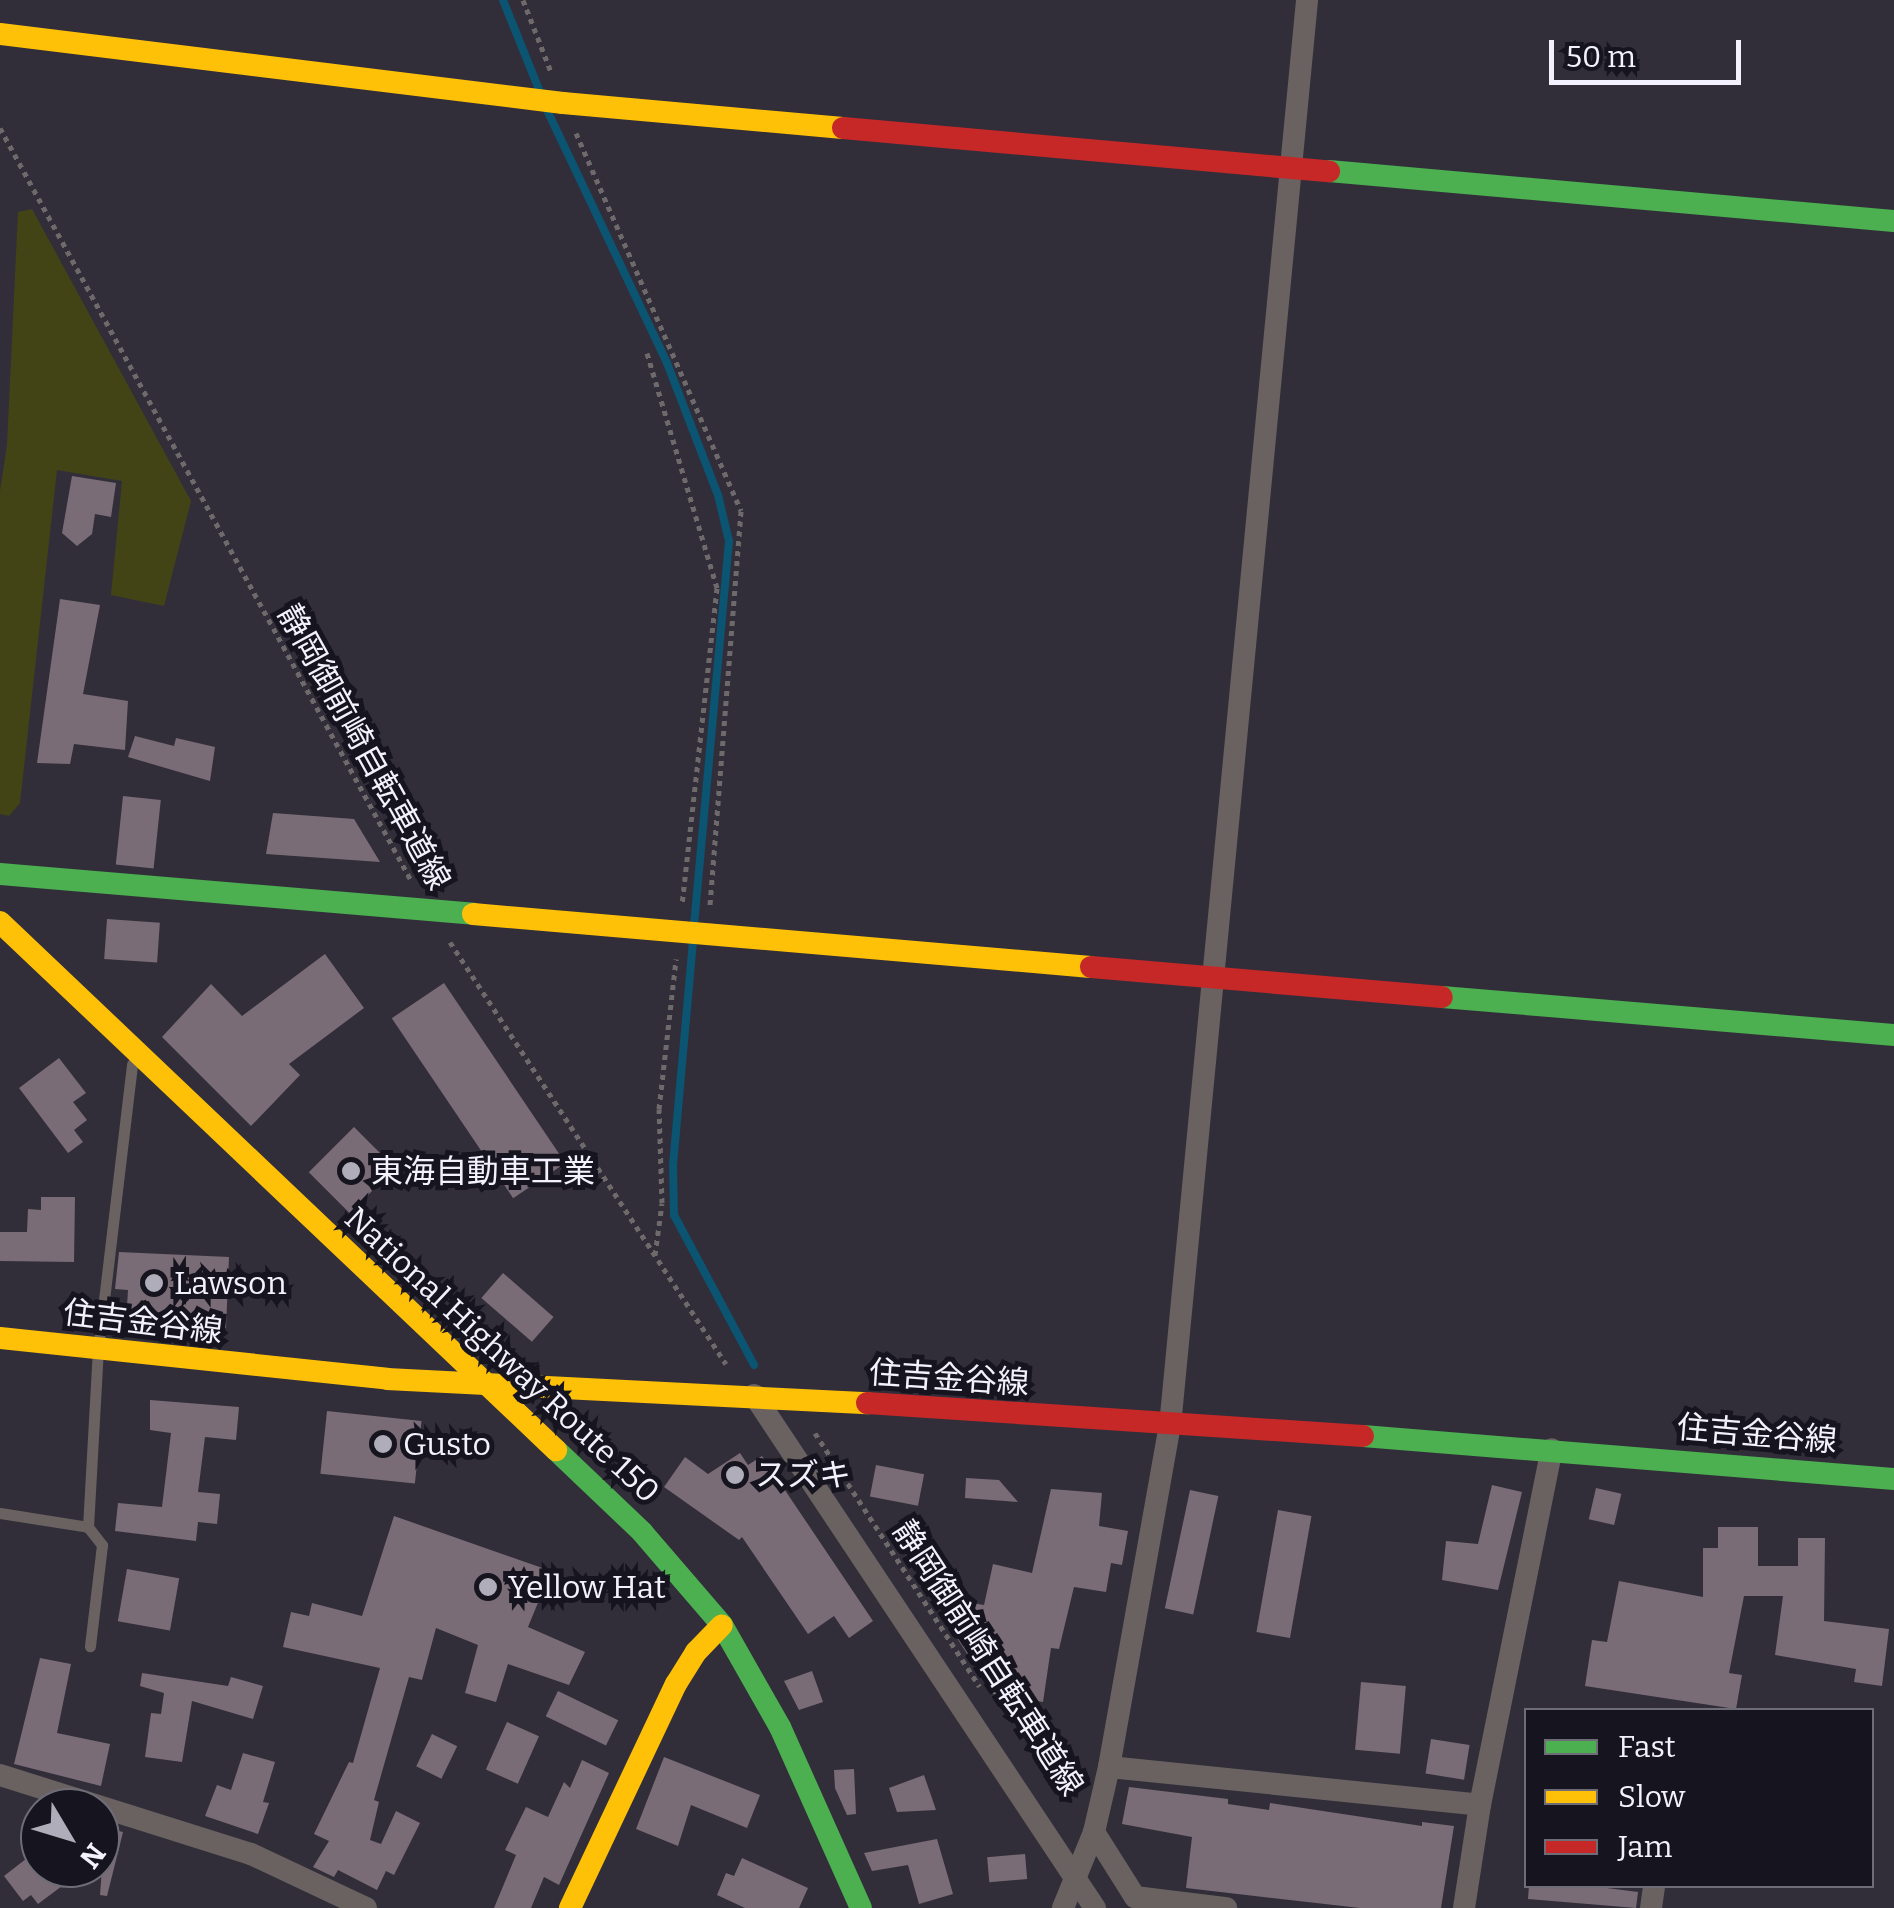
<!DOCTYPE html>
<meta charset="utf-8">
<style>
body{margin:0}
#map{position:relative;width:1894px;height:1908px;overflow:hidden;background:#312e3a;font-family:Bitter,"Noto Sans JP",serif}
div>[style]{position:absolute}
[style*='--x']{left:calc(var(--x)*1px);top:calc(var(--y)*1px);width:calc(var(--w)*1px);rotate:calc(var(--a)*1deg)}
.green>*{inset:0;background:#434416}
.stream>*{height:8px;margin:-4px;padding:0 4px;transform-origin:4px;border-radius:4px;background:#0b5472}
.building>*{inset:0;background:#7a6c76;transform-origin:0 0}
.path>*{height:5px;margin-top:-2.5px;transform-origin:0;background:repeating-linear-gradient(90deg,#6e6a6b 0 5px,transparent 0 10px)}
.lane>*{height:11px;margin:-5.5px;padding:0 5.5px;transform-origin:5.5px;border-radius:5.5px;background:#696260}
.street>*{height:22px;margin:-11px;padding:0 11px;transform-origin:11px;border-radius:11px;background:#696260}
.fast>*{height:22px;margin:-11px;padding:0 11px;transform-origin:11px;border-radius:11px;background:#4caf50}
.slow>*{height:22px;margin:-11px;padding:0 11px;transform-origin:11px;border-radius:11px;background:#ffc107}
.jam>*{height:22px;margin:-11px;padding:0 11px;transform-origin:11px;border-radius:11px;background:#c62828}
.dots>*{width:28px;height:28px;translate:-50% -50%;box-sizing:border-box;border:5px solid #16141e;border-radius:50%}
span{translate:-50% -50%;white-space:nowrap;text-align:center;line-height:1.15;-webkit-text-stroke:10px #16141e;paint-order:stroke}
.street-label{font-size:32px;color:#f3f1fd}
.poi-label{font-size:32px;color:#f3f1fd}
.left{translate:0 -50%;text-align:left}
.legend{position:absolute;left:1524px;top:1708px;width:350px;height:180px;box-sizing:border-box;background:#16141e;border:2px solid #6e6c77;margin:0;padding:12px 18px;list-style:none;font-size:30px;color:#f3f1fd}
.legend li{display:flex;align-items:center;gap:20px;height:50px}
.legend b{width:50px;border:2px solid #6e6c77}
.north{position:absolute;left:20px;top:1788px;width:100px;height:100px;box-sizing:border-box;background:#16141e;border:2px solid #6e6c77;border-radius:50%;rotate:128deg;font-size:28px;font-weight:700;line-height:40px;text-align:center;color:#f3f1fd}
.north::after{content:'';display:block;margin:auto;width:35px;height:45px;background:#afadb9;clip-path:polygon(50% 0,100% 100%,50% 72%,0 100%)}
.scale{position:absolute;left:1549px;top:40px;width:192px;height:45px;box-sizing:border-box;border:5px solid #f3f1fd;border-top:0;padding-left:12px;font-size:30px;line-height:35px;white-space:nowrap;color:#f3f1fd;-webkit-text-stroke:8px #16141e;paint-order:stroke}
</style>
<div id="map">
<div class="green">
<div style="clip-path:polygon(32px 209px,191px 501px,164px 606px,111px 595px,122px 481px,57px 470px,20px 803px,9px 816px,0 814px,0 491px,7px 445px,18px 212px)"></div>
</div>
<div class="stream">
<div style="--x:503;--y:0;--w:99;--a:68.1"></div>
<div style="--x:547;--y:110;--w:280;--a:64.6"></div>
<div style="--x:667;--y:363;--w:142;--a:68.9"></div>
<div style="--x:718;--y:495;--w:47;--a:76.6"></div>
<div style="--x:729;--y:541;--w:388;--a:95.2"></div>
<div style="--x:693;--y:941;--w:224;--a:95.1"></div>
<div style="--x:673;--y:1164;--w:51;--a:88.9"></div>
<div style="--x:674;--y:1215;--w:170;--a:61.9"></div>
</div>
<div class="building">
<div style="clip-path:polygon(72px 476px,116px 483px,111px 517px,95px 514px,92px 534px,77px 546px,62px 533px)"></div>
<div style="clip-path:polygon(60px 599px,100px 605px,83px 694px,128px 701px,125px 750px,74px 744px,70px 764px,37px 763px)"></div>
<div style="clip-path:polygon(135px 736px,174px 746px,176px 738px,215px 747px,210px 781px,128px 757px)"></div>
<div style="left:123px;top:796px;width:38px;height:69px;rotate:6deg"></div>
<div style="clip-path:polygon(273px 813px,354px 819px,380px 862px,266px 854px)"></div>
<div style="left:107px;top:919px;width:53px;height:40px;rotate:4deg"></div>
<div style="clip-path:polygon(325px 954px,364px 1008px,289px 1064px,300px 1075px,251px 1126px,162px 1037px,211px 984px,242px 1016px)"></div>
<div style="left:444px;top:983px;width:217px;height:63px;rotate:56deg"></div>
<div style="clip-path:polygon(59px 1058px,86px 1093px,73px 1102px,87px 1120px,74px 1130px,83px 1142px,68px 1153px,19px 1088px)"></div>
<div style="left:354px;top:1127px;width:58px;height:64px;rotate:45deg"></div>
<div style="clip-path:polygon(41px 1197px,75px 1197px,74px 1262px,0 1261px,0 1232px,27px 1232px,28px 1209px,41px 1210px)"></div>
<div style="clip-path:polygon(119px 1252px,229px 1257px,226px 1328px,126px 1323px,128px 1290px,115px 1289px)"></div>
<div style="left:503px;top:1273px;width:67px;height:33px;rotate:41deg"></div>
<div style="clip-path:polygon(150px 1400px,239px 1407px,236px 1440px,205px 1437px,198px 1492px,220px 1494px,217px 1524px,198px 1522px,196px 1541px,115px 1531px,118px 1503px,162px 1507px,171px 1433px,150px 1430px)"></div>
<div style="left:327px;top:1411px;width:95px;height:63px;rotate:6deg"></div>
<div style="clip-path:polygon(740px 1453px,748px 1465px,762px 1456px,873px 1621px,849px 1638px,834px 1616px,808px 1634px,742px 1537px,739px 1540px,664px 1487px,685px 1457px,708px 1474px)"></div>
<div style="left:876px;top:1465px;width:49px;height:32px;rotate:11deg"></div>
<div style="clip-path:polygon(966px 1478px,999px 1480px,1018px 1502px,965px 1498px)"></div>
<div style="clip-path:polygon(1492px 1485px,1522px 1492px,1498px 1590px,1442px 1580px,1446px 1541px,1478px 1544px)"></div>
<div style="left:1596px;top:1488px;width:26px;height:32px;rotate:13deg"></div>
<div style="clip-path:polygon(1051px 1489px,1102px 1493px,1099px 1526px,1128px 1531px,1122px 1565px,1111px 1563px,1106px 1592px,1074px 1587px,1059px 1649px,1051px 1648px,1043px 1702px,993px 1694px,944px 1618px,946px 1599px,984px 1605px,993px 1564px,1032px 1573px)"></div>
<div style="left:1190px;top:1490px;width:29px;height:121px;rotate:12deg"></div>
<div style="left:1278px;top:1510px;width:34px;height:124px;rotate:10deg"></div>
<div style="clip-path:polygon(394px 1516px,551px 1571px,528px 1627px,585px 1652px,569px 1685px,508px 1664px,496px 1702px,465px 1693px,478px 1645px,436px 1628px,422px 1680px,409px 1677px,374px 1800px,379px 1802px,370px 1840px,381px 1844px,396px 1811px,420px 1823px,394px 1875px,386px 1871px,377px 1890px,338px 1870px,334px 1877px,313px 1867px,329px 1841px,314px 1834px,349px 1762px,353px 1763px,380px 1668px,283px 1647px,291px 1612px,309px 1616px,312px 1603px,362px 1616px)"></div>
<div style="clip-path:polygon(1718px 1527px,1758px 1527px,1758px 1566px,1798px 1566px,1798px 1538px,1825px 1538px,1824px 1621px,1889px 1629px,1882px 1686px,1854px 1682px,1856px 1669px,1775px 1655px,1783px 1596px,1744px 1596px,1729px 1673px,1742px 1675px,1736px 1709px,1585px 1686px,1592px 1640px,1607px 1642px,1619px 1581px,1703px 1597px,1703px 1548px,1718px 1548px)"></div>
<div style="left:127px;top:1569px;width:53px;height:53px;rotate:10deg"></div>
<div style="clip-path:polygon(40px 1658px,71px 1664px,57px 1733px,110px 1744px,101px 1786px,14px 1764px)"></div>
<div style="clip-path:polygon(812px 1671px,823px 1702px,799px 1710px,784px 1681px)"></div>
<div style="clip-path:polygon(142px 1673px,228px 1686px,231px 1677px,263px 1686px,253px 1719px,192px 1701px,182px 1762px,145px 1757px,151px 1713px,161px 1714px,164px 1693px,140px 1686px)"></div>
<div style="left:1361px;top:1682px;width:45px;height:68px;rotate:5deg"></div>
<div style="left:558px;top:1691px;width:67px;height:28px;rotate:26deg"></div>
<div style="left:507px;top:1722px;width:35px;height:52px;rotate:24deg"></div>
<div style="left:432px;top:1734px;width:28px;height:36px;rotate:26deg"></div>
<div style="left:1431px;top:1739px;width:39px;height:35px;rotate:9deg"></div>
<div style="clip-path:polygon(243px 1753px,275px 1762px,263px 1802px,269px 1803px,258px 1834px,205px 1816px,217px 1785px,231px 1790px)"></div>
<div style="clip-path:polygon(664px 1757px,760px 1795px,747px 1828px,691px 1805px,678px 1846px,636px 1829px)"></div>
<div style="clip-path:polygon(582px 1760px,609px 1773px,559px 1885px,544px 1877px,531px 1908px,494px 1908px,516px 1855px,505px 1850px,526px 1807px,548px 1817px,564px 1782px,570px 1788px)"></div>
<div style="clip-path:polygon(854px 1769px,856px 1814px,847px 1815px,835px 1788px,834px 1770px)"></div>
<div style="clip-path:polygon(924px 1775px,936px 1810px,897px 1812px,889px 1788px)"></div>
<div style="clip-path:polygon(1129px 1787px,1228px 1799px,1228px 1804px,1269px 1810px,1270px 1803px,1422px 1826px,1422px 1822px,1454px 1826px,1441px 1908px,1360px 1908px,1186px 1888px,1192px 1837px,1122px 1824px)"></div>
<div style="clip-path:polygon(105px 1828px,123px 1832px,107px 1896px,100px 1895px)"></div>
<div style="clip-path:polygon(937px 1839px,953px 1894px,919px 1904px,908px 1865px,872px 1871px,864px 1853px)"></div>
<div style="left:1025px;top:1854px;width:25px;height:38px;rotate:85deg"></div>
<div style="clip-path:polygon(31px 1855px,40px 1868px,86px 1868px,38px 1904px,31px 1895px,23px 1901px,4px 1876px)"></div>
<div style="clip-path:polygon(742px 1858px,808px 1888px,799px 1908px,745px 1908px,717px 1895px,726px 1873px,734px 1876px)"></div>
<div style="clip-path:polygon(1529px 1886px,1591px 1886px,1638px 1892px,1636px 1908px,1528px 1899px)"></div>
</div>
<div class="path">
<div style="--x:523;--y:0;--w:77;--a:68.7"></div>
<div style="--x:0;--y:128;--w:859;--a:61.35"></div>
<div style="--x:576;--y:133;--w:412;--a:66.4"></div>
<div style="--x:741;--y:511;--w:396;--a:94.5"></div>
<div style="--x:647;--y:353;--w:245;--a:73.4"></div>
<div style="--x:717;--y:588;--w:317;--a:96.3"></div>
<div style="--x:450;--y:942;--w:504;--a:56.81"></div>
<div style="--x:655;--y:1255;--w:52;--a:-82.3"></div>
<div style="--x:662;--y:1203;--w:94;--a:-91.8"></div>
<div style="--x:659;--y:1109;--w:151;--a:-83.5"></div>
<div style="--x:815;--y:1433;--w:302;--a:57"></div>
</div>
<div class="lane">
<div style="--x:0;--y:1513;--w:89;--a:9"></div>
<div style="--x:88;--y:1527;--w:177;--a:-86.8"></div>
<div style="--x:98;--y:1350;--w:288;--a:-83.2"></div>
<div style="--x:88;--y:1527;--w:23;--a:52"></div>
<div style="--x:102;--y:1545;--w:102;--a:96.8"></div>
</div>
<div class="street">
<div style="--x:754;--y:1395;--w:616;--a:56.39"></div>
<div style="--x:1109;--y:1767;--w:373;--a:5.8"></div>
<div style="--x:0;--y:1775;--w:263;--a:17.5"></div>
<div style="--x:251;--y:1854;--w:127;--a:25.2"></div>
<div style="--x:1094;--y:1832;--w:77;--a:57.8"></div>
<div style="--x:1135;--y:1897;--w:92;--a:6.9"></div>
<div style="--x:1063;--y:1908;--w:82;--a:-67.8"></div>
<div style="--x:1094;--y:1832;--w:67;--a:-77"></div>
<div style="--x:1109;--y:1767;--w:346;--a:-79.9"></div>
<div style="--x:1170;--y:1426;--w:1433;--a:-84.51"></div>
<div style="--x:1464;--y:1908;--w:104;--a:-81.2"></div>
<div style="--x:1480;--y:1805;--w:363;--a:-78.6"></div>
<div style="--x:1651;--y:1908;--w:22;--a:-82"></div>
</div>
<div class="fast">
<div style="--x:1329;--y:171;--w:567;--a:5.06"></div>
<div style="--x:0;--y:874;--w:475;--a:4.8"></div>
<div style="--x:1442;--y:997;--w:454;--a:4.8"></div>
<div style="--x:1363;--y:1436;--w:533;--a:4.63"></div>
<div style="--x:556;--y:1450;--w:119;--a:43.6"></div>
<div style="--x:642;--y:1532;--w:123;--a:49.3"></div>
<div style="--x:722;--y:1625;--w:117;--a:60.4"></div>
<div style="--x:780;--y:1727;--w:198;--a:65.9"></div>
</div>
<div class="slow">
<div style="--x:0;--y:34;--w:567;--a:6.99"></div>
<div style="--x:563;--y:103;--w:281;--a:5.1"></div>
<div style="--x:473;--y:914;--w:620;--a:4.9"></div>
<div style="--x:0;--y:922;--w:767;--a:43.52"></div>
<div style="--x:0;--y:1338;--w:389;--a:6"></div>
<div style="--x:387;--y:1379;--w:481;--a:2.9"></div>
<div style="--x:570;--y:1908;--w:248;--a:-64.7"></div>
<div style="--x:676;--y:1684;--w:38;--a:-58"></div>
<div style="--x:696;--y:1652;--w:37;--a:-46"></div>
</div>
<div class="jam">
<div style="--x:843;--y:128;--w:488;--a:5.1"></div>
<div style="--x:1091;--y:967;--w:352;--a:4.9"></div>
<div style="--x:867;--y:1403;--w:497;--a:3.8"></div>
</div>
<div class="dots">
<div style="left:351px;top:1171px;background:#afadb9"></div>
<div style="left:154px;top:1283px;background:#afadb9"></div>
<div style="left:383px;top:1444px;background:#afadb9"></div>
<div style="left:735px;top:1475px;background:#afadb9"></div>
<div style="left:488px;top:1587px;background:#afadb9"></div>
</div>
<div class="street-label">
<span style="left:364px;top:747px;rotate:61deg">静岡御前崎自転車道線</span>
<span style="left:143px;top:1322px;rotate:7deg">住吉金谷線</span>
<span style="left:502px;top:1355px;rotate:43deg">National Highway Route 150</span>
<span style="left:949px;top:1378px;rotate:4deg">住吉金谷線</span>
<span style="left:1757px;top:1434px;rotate:5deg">住吉金谷線</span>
<span style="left:988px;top:1658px;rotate:57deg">静岡御前崎自転車道線</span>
</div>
<div class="poi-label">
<span class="left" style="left:371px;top:1171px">東海自動車工業</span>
<span class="left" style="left:174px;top:1283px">Lawson</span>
<span class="left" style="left:403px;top:1444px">Gusto</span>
<span class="left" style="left:755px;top:1475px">スズキ</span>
<span class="left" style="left:508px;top:1587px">Yellow Hat</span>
</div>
<ul class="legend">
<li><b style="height:12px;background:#4caf50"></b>Fast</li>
<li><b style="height:12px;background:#ffc107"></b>Slow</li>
<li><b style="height:12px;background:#c62828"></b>Jam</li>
</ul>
<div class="north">N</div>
<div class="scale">50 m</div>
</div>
